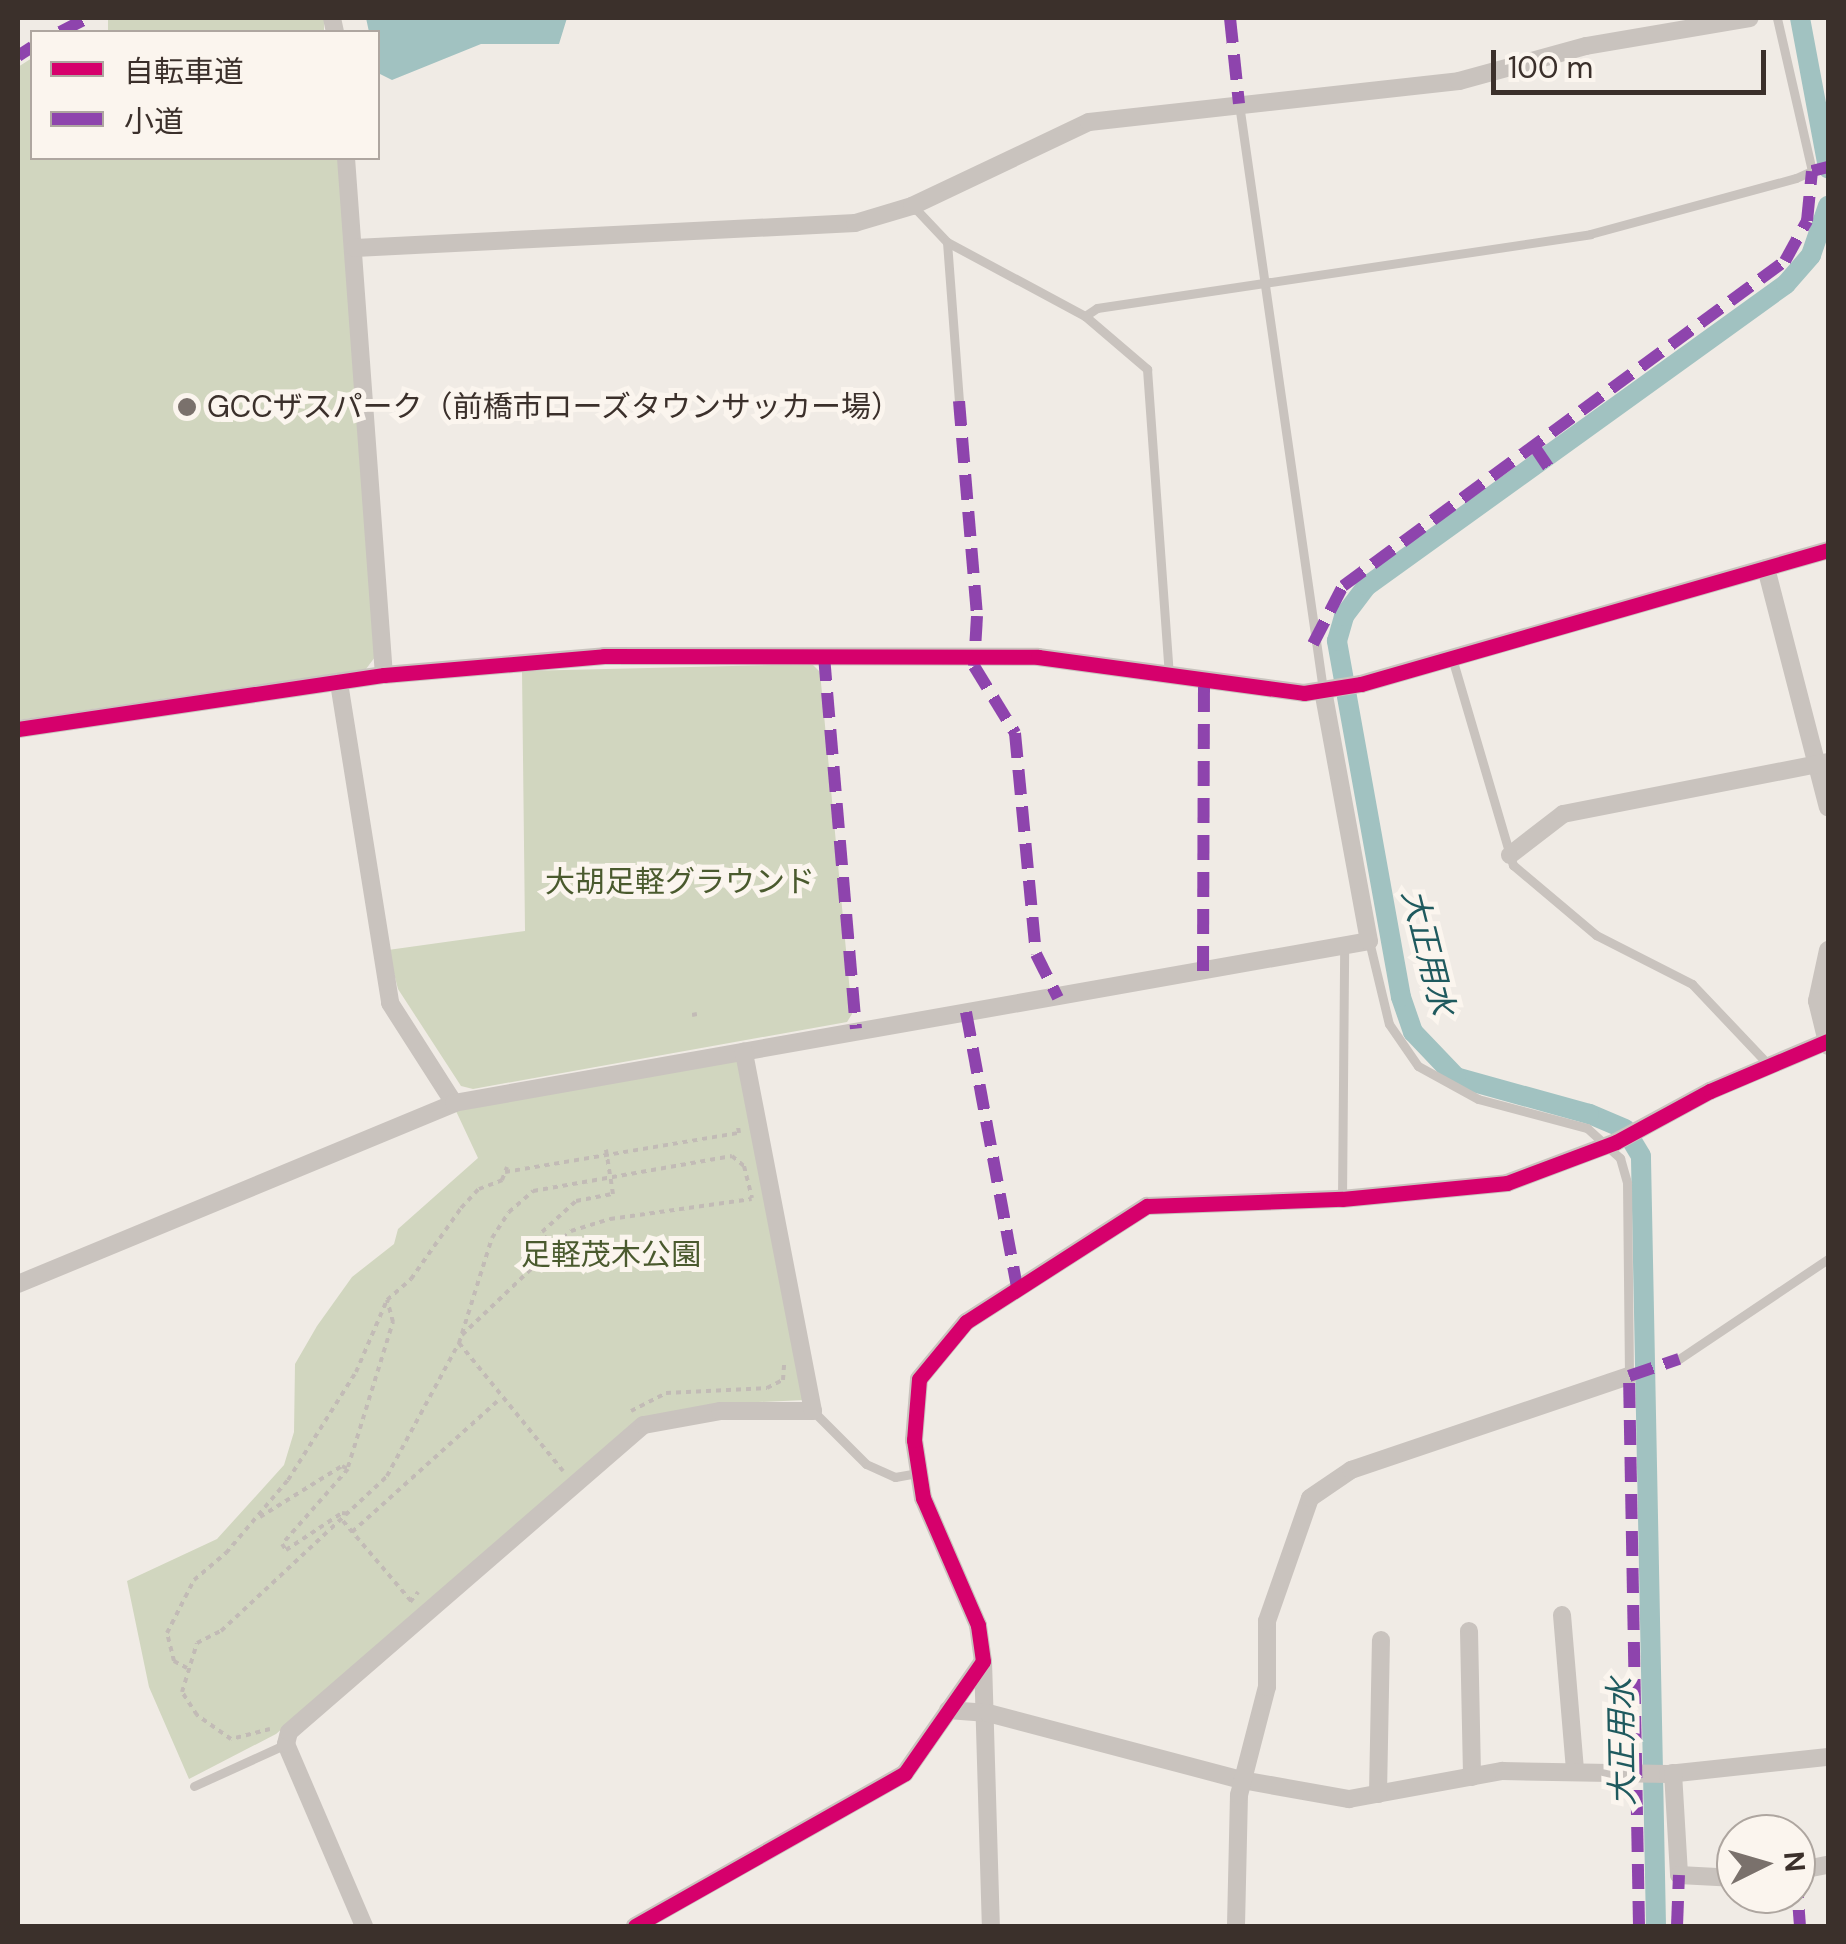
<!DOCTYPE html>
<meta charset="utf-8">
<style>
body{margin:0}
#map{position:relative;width:1846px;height:1944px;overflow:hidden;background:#f0ebe5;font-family:"DM Sans","Noto Sans JP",sans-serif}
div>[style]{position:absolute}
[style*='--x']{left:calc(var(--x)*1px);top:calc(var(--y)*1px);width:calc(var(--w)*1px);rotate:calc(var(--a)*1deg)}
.green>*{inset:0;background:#d1d6bf;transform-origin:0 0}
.water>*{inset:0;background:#a1c2c1}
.canal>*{height:20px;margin:-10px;padding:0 10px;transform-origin:10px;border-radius:10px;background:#a1c2c1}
.path>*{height:4px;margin-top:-2px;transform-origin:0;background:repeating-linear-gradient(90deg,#c2bbb6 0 5px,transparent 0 10px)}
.service>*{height:9px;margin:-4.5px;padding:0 4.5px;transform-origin:4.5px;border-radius:4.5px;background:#c9c3be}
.minor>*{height:18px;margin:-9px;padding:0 9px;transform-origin:9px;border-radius:9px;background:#c9c3be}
.quiet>*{height:12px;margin-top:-6px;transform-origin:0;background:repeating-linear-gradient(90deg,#8e44ad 0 25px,transparent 0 37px)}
.cycleway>*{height:15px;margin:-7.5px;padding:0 7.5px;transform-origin:7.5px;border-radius:7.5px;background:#d6006c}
.dots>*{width:28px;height:28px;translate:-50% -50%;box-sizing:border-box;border:5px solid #fbf5ee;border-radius:50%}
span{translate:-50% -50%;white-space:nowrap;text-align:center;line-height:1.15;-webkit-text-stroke:10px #fbf5ee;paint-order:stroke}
.poi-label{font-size:30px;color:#3b302b}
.left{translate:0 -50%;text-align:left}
.park-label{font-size:30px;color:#4a5a2e}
.water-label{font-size:32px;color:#1f5a5e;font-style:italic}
.frame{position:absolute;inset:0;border:20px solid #3b302b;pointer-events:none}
.legend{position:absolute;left:30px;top:30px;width:350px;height:130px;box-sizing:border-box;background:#fbf5ee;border:2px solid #aea6a0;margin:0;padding:12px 18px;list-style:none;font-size:30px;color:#3b302b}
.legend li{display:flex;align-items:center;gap:20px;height:50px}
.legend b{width:50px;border:2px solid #aea6a0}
.north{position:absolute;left:1716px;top:1814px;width:100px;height:100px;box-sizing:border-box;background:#fbf5ee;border:2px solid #aea6a0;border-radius:50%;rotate:85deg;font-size:28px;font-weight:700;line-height:40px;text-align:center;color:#3b302b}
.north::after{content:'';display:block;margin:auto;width:35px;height:45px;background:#7a716c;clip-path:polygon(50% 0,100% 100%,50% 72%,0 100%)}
.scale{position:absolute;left:1491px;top:50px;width:275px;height:45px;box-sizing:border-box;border:5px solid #3b302b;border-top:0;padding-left:12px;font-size:30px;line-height:35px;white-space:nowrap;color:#3b302b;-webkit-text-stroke:8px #fbf5ee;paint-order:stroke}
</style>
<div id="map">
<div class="green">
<div style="left:108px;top:18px;width:216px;height:31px"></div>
<div style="clip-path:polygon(32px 58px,32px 158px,338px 158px,375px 657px,366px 669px,18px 720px,18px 67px)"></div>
<div style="clip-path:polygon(812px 664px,820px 672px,852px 1014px,847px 1022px,473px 1089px,461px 1086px,398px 989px,388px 950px,525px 931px,522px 671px)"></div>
<div style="clip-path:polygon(741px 1059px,805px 1400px,714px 1404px,639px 1420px,276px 1734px,189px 1779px,149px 1687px,127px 1581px,217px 1539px,284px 1465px,294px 1432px,295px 1364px,317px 1326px,352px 1277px,394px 1244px,398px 1229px,478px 1158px,456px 1111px)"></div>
</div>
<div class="water">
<div style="clip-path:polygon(366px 18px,567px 18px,559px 44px,481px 44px,392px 80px,378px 73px,378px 32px,369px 32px)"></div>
</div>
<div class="canal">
<div style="--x:1800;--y:18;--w:153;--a:79.4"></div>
<div style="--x:1656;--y:1926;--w:770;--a:-91.12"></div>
<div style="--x:1641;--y:1156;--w:31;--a:-121"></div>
<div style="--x:1625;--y:1129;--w:39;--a:-157"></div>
<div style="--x:1589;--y:1114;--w:138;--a:-164.5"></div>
<div style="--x:1456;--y:1077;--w:62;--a:-133.7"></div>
<div style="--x:1413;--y:1032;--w:37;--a:-109"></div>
<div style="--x:1401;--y:997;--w:362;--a:-100.2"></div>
<div style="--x:1337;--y:641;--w:26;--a:-74"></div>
<div style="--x:1344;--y:616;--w:38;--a:-53"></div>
<div style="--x:1367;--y:586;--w:516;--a:-35.78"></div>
<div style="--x:1786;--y:284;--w:38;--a:-49"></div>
<div style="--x:1811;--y:255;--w:52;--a:-70.9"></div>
</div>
<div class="path">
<div style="--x:692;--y:1015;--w:5;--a:-11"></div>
<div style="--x:505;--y:1172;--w:237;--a:-9.5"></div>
<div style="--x:739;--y:1133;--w:6;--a:-99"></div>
<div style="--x:552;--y:1249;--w:20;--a:-120"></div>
<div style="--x:542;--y:1232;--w:46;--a:-42.4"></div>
<div style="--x:576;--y:1201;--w:38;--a:-11"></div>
<div style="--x:613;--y:1194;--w:45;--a:-99"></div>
<div style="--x:462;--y:1335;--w:151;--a:-43.7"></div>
<div style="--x:571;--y:1231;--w:41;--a:-17.1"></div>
<div style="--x:610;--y:1219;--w:143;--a:-8"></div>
<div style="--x:459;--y:1343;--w:165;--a:50.9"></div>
<div style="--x:631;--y:1411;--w:39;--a:-27"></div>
<div style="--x:666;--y:1393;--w:101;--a:-2.8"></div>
<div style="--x:767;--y:1388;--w:18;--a:-27"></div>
<div style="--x:783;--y:1380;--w:16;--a:-86"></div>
<div style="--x:348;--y:1467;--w:152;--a:-72.8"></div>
<div style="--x:393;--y:1322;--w:23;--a:-105"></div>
<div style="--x:260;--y:1517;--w:97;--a:-31.9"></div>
<div style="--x:342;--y:1466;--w:7;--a:27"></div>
<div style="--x:348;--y:1469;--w:100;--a:131.3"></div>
<div style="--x:282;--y:1544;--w:7;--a:56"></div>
<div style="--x:286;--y:1550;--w:67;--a:-33.5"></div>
<div style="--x:342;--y:1513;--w:9;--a:6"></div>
<div style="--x:343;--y:1521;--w:105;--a:49.6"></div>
<div style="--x:352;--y:1532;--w:200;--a:-42"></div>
<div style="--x:410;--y:1602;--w:13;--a:-51"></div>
<div style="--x:187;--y:1668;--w:15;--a:-152"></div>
<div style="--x:174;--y:1661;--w:29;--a:-104"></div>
<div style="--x:167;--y:1633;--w:59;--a:-63"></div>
<div style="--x:194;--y:1580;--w:42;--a:-40.2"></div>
<div style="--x:226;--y:1553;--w:96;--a:-49.7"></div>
<div style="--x:288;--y:1480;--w:128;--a:-57.8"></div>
<div style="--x:356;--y:1372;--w:78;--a:-66.7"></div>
<div style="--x:387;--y:1300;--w:32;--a:-41"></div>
<div style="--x:411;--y:1279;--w:87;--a:-54.8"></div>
<div style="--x:461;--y:1208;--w:26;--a:-47"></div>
<div style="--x:479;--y:1189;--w:25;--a:-21"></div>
<div style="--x:502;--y:1180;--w:14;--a:-69"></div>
<div style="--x:270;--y:1729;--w:40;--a:165.6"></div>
<div style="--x:231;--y:1739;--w:42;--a:-144.8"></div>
<div style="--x:197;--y:1715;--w:27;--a:-123"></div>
<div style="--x:182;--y:1692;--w:51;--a:-73"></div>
<div style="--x:197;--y:1643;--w:27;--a:-27"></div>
<div style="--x:221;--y:1631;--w:227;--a:-43"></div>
<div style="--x:387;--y:1476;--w:151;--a:-61.6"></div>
<div style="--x:459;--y:1343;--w:110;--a:-72.6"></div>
<div style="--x:492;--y:1238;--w:31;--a:-57"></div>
<div style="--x:509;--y:1212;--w:32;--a:-41"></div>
<div style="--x:533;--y:1191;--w:202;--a:-10"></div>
<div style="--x:732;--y:1156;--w:16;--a:40"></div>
<div style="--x:744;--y:1166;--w:33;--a:76"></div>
</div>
<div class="service">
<div style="--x:1239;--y:104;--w:592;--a:81.84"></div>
<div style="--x:913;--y:206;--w:50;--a:46.6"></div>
<div style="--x:947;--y:242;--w:157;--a:28.2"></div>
<div style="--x:1085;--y:316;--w:82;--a:40.5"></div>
<div style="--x:1147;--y:369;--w:306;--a:85.9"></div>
<div style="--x:947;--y:242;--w:159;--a:85.7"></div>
<div style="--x:1085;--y:316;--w:14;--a:-34"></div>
<div style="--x:1097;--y:308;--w:499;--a:-8.5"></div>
<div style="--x:1590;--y:234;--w:213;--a:-15.2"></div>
<div style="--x:1796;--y:178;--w:17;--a:-24"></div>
<div style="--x:1812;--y:171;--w:157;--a:-102.9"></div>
<div style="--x:1452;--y:658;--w:216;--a:73.6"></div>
<div style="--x:1513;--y:865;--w:109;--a:40.1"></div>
<div style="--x:1596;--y:935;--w:108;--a:27"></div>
<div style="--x:1692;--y:984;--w:110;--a:46.5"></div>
<div style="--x:1369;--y:941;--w:85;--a:76.5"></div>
<div style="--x:1389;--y:1024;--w:51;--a:55.4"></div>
<div style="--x:1418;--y:1066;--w:68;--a:28.8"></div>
<div style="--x:1478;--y:1099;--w:113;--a:14.9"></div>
<div style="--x:1587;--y:1128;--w:45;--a:42.3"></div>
<div style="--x:1620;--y:1158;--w:26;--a:74"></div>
<div style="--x:1627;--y:1183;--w:193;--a:89.4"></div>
<div style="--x:1342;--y:1199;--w:252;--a:-89.5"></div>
<div style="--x:1679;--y:1359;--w:179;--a:-33.9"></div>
<div style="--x:813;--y:1411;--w:75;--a:45"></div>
<div style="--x:866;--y:1464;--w:32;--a:24"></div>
<div style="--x:895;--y:1477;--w:22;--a:-10"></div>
<div style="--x:194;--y:1786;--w:101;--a:-24.5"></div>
</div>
<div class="minor">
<div style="--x:332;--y:18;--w:14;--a:78"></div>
<div style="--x:346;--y:158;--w:518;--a:85.8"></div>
<div style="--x:355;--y:248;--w:501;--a:-2.86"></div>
<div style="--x:855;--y:223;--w:59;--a:-16.6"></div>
<div style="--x:912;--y:206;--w:196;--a:-25.4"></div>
<div style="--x:1089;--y:122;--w:372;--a:-6.3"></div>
<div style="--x:1459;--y:81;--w:132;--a:-15.4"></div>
<div style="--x:1586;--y:46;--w:166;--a:-9.7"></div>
<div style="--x:1766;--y:568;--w:247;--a:75.5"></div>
<div style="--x:339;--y:683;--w:324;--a:80.9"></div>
<div style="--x:390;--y:1003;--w:119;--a:57.4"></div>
<div style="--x:18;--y:729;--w:370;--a:-8.4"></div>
<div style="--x:384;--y:675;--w:221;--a:-4.9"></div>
<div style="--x:604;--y:656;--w:434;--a:0.1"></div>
<div style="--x:1038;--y:657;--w:268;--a:7.7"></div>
<div style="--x:1304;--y:693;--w:58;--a:-9"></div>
<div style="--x:1361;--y:684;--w:486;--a:-16"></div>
<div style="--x:1510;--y:855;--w:67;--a:-37.7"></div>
<div style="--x:1563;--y:814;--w:270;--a:-11.1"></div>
<div style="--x:1828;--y:950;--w:52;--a:102.2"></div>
<div style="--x:1817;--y:1001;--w:46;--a:76.3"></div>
<div style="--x:18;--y:1284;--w:472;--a:-22.5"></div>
<div style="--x:454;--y:1103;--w:929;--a:-10.04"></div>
<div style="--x:1369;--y:941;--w:255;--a:-100.4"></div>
<div style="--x:1562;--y:1615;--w:156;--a:85.2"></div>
<div style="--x:1469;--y:1631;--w:146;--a:88.8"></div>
<div style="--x:983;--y:1661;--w:265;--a:88.3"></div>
<div style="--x:948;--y:1710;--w:40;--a:4.3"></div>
<div style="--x:988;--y:1713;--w:263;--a:14.8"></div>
<div style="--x:1242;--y:1780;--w:109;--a:10.1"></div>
<div style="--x:1349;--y:1799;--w:156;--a:-10.4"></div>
<div style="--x:1502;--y:1771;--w:166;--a:1"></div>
<div style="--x:1668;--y:1774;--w:161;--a:-6.1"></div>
<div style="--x:1673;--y:1773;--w:102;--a:86.6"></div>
<div style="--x:1679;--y:1875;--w:57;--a:3"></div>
<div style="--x:1378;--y:1794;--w:154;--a:-88.9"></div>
<div style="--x:1796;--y:1871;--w:33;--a:-11"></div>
<div style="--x:364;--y:1926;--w:198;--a:-113.2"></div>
<div style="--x:286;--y:1744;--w:12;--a:-76"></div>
<div style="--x:289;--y:1732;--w:469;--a:-40.9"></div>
<div style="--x:644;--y:1425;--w:77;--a:-10.4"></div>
<div style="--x:720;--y:1411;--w:93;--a:0"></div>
<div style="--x:813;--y:1411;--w:366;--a:-100.9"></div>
<div style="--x:635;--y:1926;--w:310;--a:-29.5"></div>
<div style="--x:905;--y:1773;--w:136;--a:-55.1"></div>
<div style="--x:983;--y:1661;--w:36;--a:-98"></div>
<div style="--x:978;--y:1625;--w:138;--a:-113.4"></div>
<div style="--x:923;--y:1498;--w:59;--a:-98.8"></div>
<div style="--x:914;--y:1440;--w:61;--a:-85.3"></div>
<div style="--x:919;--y:1379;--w:74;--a:-50.5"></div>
<div style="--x:966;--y:1322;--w:215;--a:-32.7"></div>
<div style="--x:1147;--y:1206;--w:195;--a:-2.1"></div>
<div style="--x:1342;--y:1199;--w:166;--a:-5.5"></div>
<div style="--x:1507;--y:1183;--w:116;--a:-20.6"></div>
<div style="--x:1616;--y:1142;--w:107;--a:-28.5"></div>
<div style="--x:1710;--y:1091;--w:128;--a:-23"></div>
<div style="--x:1236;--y:1926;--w:131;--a:-88.7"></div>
<div style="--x:1239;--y:1795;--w:112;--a:-75.5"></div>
<div style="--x:1267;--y:1687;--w:66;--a:-90"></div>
<div style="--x:1267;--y:1621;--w:130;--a:-70.7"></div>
<div style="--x:1310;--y:1498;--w:50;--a:-34.3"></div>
<div style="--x:1351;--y:1470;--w:293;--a:-18.7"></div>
</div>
<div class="quiet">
<div style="--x:1230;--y:18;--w:86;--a:84"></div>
<div style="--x:60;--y:32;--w:30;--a:-27"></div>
<div style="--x:18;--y:56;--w:17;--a:-33"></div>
<div style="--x:959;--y:401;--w:216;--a:85.2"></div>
<div style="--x:977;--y:616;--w:50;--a:93.4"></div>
<div style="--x:974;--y:666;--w:79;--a:58.5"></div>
<div style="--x:1015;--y:733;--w:222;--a:84.6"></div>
<div style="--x:1036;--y:954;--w:49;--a:63.4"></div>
<div style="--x:1534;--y:446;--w:30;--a:56"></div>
<div style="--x:1313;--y:644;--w:65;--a:-62.7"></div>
<div style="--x:1343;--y:586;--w:549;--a:-36.33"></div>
<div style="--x:1785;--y:261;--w:46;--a:-61.2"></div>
<div style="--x:1807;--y:221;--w:50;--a:-84.3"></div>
<div style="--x:1812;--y:171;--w:16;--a:-14"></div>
<div style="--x:824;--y:656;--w:374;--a:85.1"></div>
<div style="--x:1203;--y:971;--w:289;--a:-89.8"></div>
<div style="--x:966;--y:1012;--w:281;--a:79.5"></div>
<div style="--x:1796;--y:1873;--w:53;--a:85.7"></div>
<div style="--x:1639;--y:1926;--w:550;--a:-91.04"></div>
<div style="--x:1629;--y:1376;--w:53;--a:-18.8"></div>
<div style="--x:1677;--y:1926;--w:51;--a:-87.8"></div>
</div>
<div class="cycleway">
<div style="--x:18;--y:729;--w:370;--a:-8.4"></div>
<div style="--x:384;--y:675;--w:221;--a:-4.9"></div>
<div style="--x:604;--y:656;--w:434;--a:0.1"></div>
<div style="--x:1038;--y:657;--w:268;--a:7.7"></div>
<div style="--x:1304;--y:693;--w:58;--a:-9"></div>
<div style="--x:1361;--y:684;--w:486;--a:-16"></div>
<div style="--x:635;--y:1926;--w:310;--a:-29.5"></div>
<div style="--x:905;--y:1773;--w:136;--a:-55.1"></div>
<div style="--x:983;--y:1661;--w:36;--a:-98"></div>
<div style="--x:978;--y:1625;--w:138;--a:-113.4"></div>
<div style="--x:923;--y:1498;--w:59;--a:-98.8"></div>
<div style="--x:914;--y:1440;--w:61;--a:-85.3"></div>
<div style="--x:919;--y:1379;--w:74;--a:-50.5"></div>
<div style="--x:966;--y:1322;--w:215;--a:-32.7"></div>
<div style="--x:1147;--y:1206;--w:195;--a:-2.1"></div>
<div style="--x:1342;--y:1199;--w:166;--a:-5.5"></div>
<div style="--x:1507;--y:1183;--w:116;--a:-20.6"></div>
<div style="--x:1616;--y:1142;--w:107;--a:-28.5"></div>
<div style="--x:1710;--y:1091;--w:128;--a:-23"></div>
</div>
<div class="dots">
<div style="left:187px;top:407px;background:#7a716c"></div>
</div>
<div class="poi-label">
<span class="left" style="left:207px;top:407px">GCCザスパーク（前橋市ローズタウンサッカー場）</span>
</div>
<div class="park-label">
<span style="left:680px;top:882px">大胡足軽グラウンド</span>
<span style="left:611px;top:1255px">足軽茂木公園</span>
</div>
<div class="water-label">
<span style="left:1428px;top:952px;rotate:76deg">大正用水</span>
<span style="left:1622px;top:1742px;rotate:-91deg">大正用水</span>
</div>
<div class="frame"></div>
<ul class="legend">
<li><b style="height:12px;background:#d6006c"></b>自転車道</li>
<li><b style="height:12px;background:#8e44ad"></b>小道</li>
</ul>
<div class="north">N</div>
<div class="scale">100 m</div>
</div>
